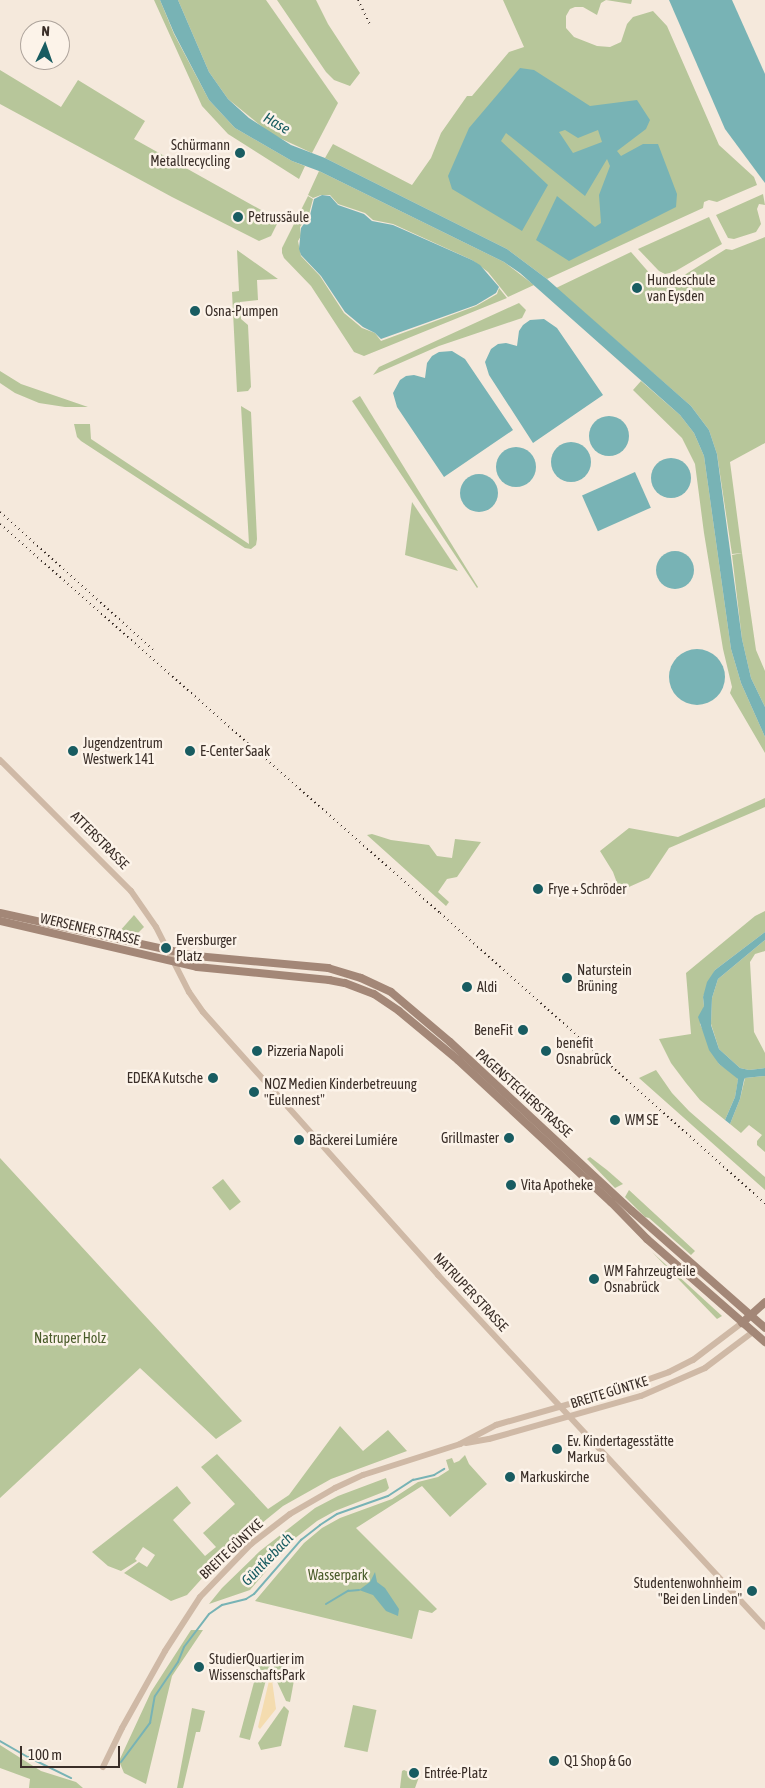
<!DOCTYPE html>
<meta charset="utf-8">
<style>
body{margin:0}
#map{position:relative;width:765px;height:1788px;overflow:hidden;background:#f5e9dc;font-family:"Asap Condensed",sans-serif}
div>[style]{position:absolute}
[style*='--x']{left:calc(var(--x)*1px);top:calc(var(--y)*1px);width:calc(var(--w)*1px);rotate:calc(var(--a)*1deg)}
.green>*{inset:0;background:#b7c69a;transform-origin:0 0}
.sand>*{inset:0;background:#f4dcaf}
.water>*{inset:0;background:#78b3b5;transform-origin:0 0}
.round{border-radius:50%}
.stream>*{height:2px;margin:-1px;padding:0 1px;transform-origin:1px;border-radius:1px;background:#78b3b5}
.tertiary>*{height:6px;margin:-3px;padding:0 3px;transform-origin:3px;border-radius:3px;background:#cfb9a6}
.secondary>*{height:8px;margin:-4px;padding:0 4px;transform-origin:4px;border-radius:4px;background:#a38777}
.rail>*{height:2px;margin-top:-1px;transform-origin:0;background:repeating-linear-gradient(90deg,#3a2e28 0 1px,transparent 0 5px)}
.dots>*{width:14px;height:14px;translate:-50% -50%;box-sizing:border-box;border:2px solid #fcf3e9;border-radius:50%}
span{translate:-50% -50%;white-space:nowrap;text-align:center;line-height:1.15;-webkit-text-stroke:5px #fcf3e9;paint-order:stroke}
.poi-label{font-size:14px;color:#3a2e28}
.right{translate:-100% -50%;text-align:right}
.left{translate:0 -50%;text-align:left}
.street-label{font-size:14px;color:#3a2e28}
.park-label{font-size:14px;color:#495b29}
.water-label{font-size:15px;color:#185c61;font-style:italic}
.north{position:absolute;left:20px;top:20px;width:50px;height:50px;box-sizing:border-box;background:#fcf3e9;border:1px solid #aea49c;border-radius:50%;rotate:3deg;font-size:14px;font-weight:700;line-height:20px;text-align:center;color:#3a2e28}
.north::after{content:'';display:block;margin:auto;width:18px;height:22px;background:#185c61;clip-path:polygon(50% 0,100% 100%,50% 72%,0 100%)}
.scale{position:absolute;left:20px;top:1746px;width:100px;height:22px;box-sizing:border-box;border:2px solid #3a2e28;border-top:0;padding-left:6px;font-size:15px;line-height:18px;white-space:nowrap;color:#3a2e28;-webkit-text-stroke:4px #fcf3e9;paint-order:stroke}
</style>
<div id="map">
<div class="green">
<div style="clip-path:polygon(154px 0,160px 0,174px 34px,209px 100px,235px 128px,292px 161px,305px 166px,299px 179px,228px 134px,202px 106px)"></div>
<div style="clip-path:polygon(178px 0,266px 0,338px 103px,312px 153px,271px 134px,228px 99px,209px 72px)"></div>
<div style="clip-path:polygon(277px 0,316px 0,328px 24px,360px 73px,350px 86px,334px 80px,326px 72px)"></div>
<div style="clip-path:polygon(503px 0,632px 0,631px 4px,606px 0,601px 3px,597px 15px,583px 7px,575px 7px,570px 9px,566px 16px,566px 28px,574px 37px,597px 46px,610px 47px,621px 42px,627px 24px,633px 17px,653px 11px,667px 26px,719px 145px,754px 177px,757px 185px,717px 202px,709px 200px,704px 202px,703px 208px,547px 279px,507px 249px,325px 158px,333px 144px,412px 185px,431px 158px,441px 133px,467px 96px,472px 96px,509px 52px,524px 47px)"></div>
<div style="clip-path:polygon(0 70px,61px 107px,78px 80px,145px 121px,134px 139px,279px 220px,271px 236px,259px 241px,172px 197px,0 104px)"></div>
<div style="clip-path:polygon(319px 171px,504px 262px,534px 285px,508px 297px,488px 272px,472px 260px,393px 224px,373px 220px,365px 213px,338px 204px,330px 195px,321px 195px,313px 198px,308px 195px)"></div>
<div style="clip-path:polygon(763px 194px,765px 205px,759px 204px,757px 209px,761px 224px,756px 232px,734px 239px,728px 238px,716px 215px)"></div>
<div style="clip-path:polygon(308px 196px,313px 199px,309px 214px,300px 227px,301px 236px,298px 241px,301px 256px,320px 276px,344px 313px,362px 328px,375px 333px,381px 341px,476px 306px,497px 294px,499px 288px,507px 298px,364px 356px,354px 352px,311px 286px,284px 258px,282px 253px,282px 248px)"></div>
<div style="clip-path:polygon(709px 217px,722px 244px,674px 272px,665px 274px,659px 271px,638px 249px)"></div>
<div style="clip-path:polygon(765px 237px,765px 443px,730px 462px,742px 553px,732px 554px,717px 454px,709px 430px,691px 406px,556px 288px,631px 252px,652px 276px,663px 282px,671px 282px,678px 279px,726px 249px,732px 250px)"></div>
<div style="clip-path:polygon(237px 250px,278px 279px,257px 280px,258px 300px,240px 302px,241px 319px,248px 325px,251px 387px,248px 391px,237px 392px,232px 292px,239px 291px)"></div>
<div style="clip-path:polygon(519px 303px,526px 310px,522px 318px,439px 346px,373px 375px,379px 367px)"></div>
<div style="clip-path:polygon(0 371px,21px 384px,88px 407px,65px 407px,39px 403px,15px 393px,0 383px)"></div>
<div style="clip-path:polygon(641px 381px,680px 415px,694px 433px,704px 456px,731px 649px,741px 683px,765px 737px,765px 753px,730px 693px,732px 687px,723px 649px,704px 533px,695px 464px,682px 438px,633px 390px)"></div>
<div style="clip-path:polygon(360px 396px,478px 587px,477px 588px,352px 401px)"></div>
<div style="clip-path:polygon(241px 406px,251px 412px,257px 539px,256px 545px,251px 549px,245px 548px,81px 441px,77px 437px,74px 424px,90px 424px,91px 439px,249px 544px)"></div>
<div style="clip-path:polygon(412px 502px,458px 571px,405px 555px)"></div>
<div style="clip-path:polygon(742px 553px,756px 650px,765px 671px,765px 707px,751px 678px,742px 639px,732px 555px)"></div>
<div style="clip-path:polygon(765px 798px,765px 807px,669px 848px,649px 878px,620px 891px,613px 872px,600px 851px,629px 828px,678px 837px)"></div>
<div style="clip-path:polygon(372px 834px,391px 840px,429px 845px,437px 856px,452px 858px,455px 839px,481px 842px,457px 877px,447px 879px,438px 892px,449px 902px,446px 906px,367px 835px)"></div>
<div style="clip-path:polygon(765px 911px,765px 932px,715px 970px,703px 997px,704px 1006px,700px 1024px,719px 1064px,737px 1076px,738px 1080px,735px 1097px,725px 1120px,700px 1100px,686px 1083px,671px 1063px,659px 1039px,691px 1034px,686px 973px,755px 916px)"></div>
<div style="clip-path:polygon(134px 915px,144px 927px,135px 936px,119px 932px)"></div>
<div style="clip-path:polygon(765px 940px,765px 951px,755px 954px,750px 962px,754px 1032px,765px 1053px,765px 1068px,749px 1070px,740px 1068px,719px 1049px,711px 1024px,712px 998px,718px 979px)"></div>
<div style="clip-path:polygon(656px 1070px,672px 1093px,689px 1111px,765px 1177px,765px 1190px,639px 1078px)"></div>
<div style="clip-path:polygon(765px 1076px,765px 1152px,757px 1145px,757px 1141px,762px 1135px,749px 1125px,741px 1133px,730px 1124px,740px 1099px,745px 1078px)"></div>
<div style="clip-path:polygon(590px 1157px,607px 1170px,623px 1184px,615px 1188px,587px 1159px)"></div>
<div style="clip-path:polygon(0 1158px,242px 1421px,216px 1439px,140px 1368px,0 1498px)"></div>
<div style="left:223px;top:1179px;width:29px;height:14px;rotate:52deg"></div>
<div style="clip-path:polygon(629px 1190px,695px 1251px,691px 1255px,649px 1218px,645px 1217px,625px 1197px)"></div>
<div style="clip-path:polygon(652px 1252px,722px 1316px,717px 1319px)"></div>
<div style="clip-path:polygon(340px 1426px,363px 1451px,388px 1430px,407px 1451px,331px 1479px,283px 1506px,225px 1553px,187px 1595px,171px 1601px,124px 1573px,139px 1562px,147px 1567px,155px 1555px,143px 1547px,135px 1559px,137px 1561px,121px 1571px,108px 1566px,92px 1552px,177px 1486px,191px 1503px,173px 1520px,205px 1556px,216px 1547px,203px 1533px,235px 1504px,201px 1467px,217px 1454px,268px 1509px,289px 1495px)"></div>
<div style="clip-path:polygon(465px 1455px,469px 1464px,487px 1484px,450px 1517px,422px 1486px,356px 1528px,437px 1609px,432px 1613px,419px 1610px,412px 1639px,255px 1601px,304px 1543px,322px 1528px,340px 1518px,392px 1499px,418px 1482px,438px 1477px,449px 1470px,446px 1460px,452px 1458px,454px 1463px,459px 1461px)"></div>
<div style="clip-path:polygon(386px 1478px,389px 1488px,386px 1491px,335px 1511px,317px 1521px,294px 1539px,250px 1590px,209px 1604px,222px 1588px,260px 1551px,315px 1508px,338px 1496px)"></div>
<div style="clip-path:polygon(191px 1630px,203px 1630px,172px 1676px,146px 1784px,124px 1773px,119px 1761px,151px 1692px)"></div>
<div style="left:261px;top:1656px;width:11px;height:84px;rotate:15deg"></div>
<div style="clip-path:polygon(276px 1662px,295px 1675px,290px 1702px,286px 1701px,272px 1671px)"></div>
<div style="left:353px;top:1705px;width:24px;height:43px;rotate:12deg"></div>
<div style="clip-path:polygon(284px 1706px,289px 1711px,281px 1746px,261px 1750px,258px 1743px)"></div>
<div style="clip-path:polygon(192px 1708px,205px 1711px,200px 1732px,196px 1732px,183px 1788px,177px 1788px)"></div>
<div style="clip-path:polygon(0 1745px,41px 1771px,76px 1782px,83px 1788px,29px 1788px,30px 1779px,0 1768px)"></div>
<div style="clip-path:polygon(404px 1770px,419px 1777px,415px 1788px,400px 1788px,402px 1771px)"></div>
</div>
<div class="sand">
<div style="clip-path:polygon(272px 1680px,276px 1709px,260px 1729px,258px 1727px,269px 1681px)"></div>
</div>
<div class="water">
<div style="clip-path:polygon(160px 0,178px 0,209px 72px,228px 99px,249px 118px,291px 145px,325px 158px,507px 249px,547px 279px,691px 406px,709px 430px,717px 454px,742px 639px,751px 678px,765px 707px,765px 737px,741px 683px,731px 649px,704px 456px,694px 433px,680px 415px,520px 273px,504px 262px,319px 171px,292px 161px,235px 128px,209px 100px,174px 33px)"></div>
<div style="clip-path:polygon(669px 0,732px 0,765px 74px,765px 183px,725px 129px)"></div>
<div style="clip-path:polygon(evenodd,520px 68px,534px 70px,590px 106px,637px 100px,650px 120px,646px 129px,617px 151px,621px 156px,643px 144px,658px 144px,677px 194px,676px 207px,569px 261px,536px 240px,557px 196px,595px 227px,601px 223px,599px 195px,610px 166px,607px 159px,585px 196px,506px 133px,501px 141px,548px 185px,522px 231px,452px 189px,448px 176px,469px 128px,520px 68px,565px 130px,578px 138px,598px 130px,602px 142px,573px 153px,559px 132px,565px 130px)"></div>
<div style="clip-path:polygon(322px 195px,330px 196px,338px 205px,364px 214px,372px 221px,393px 225px,472px 260px,480px 265px,499px 287px,496px 293px,476px 305px,381px 339px,375px 333px,363px 327px,345px 312px,321px 276px,301px 255px,299px 249px,301px 228px,310px 215px,314px 199px)"></div>
<div style="clip-path:polygon(544px 319px,557px 328px,603px 395px,533px 443px,489px 375px,485px 362px,491px 349px,498px 344px,506px 343px,517px 346px,519px 331px,523px 325px,530px 320px)"></div>
<div style="clip-path:polygon(452px 351px,465px 359px,513px 430px,444px 477px,397px 407px,393px 393px,400px 380px,406px 376px,414px 375px,425px 378px,427px 363px,432px 356px,439px 352px)"></div>
<div class="round" style="left:589px;top:416px;width:40px;height:40px"></div>
<div class="round" style="left:551px;top:442px;width:40px;height:40px"></div>
<div class="round" style="left:496px;top:447px;width:40px;height:40px"></div>
<div class="round" style="left:651px;top:458px;width:40px;height:40px"></div>
<div style="left:635px;top:472px;width:39px;height:58px;rotate:66deg"></div>
<div class="round" style="left:460px;top:474px;width:38px;height:38px"></div>
<div class="round" style="left:656px;top:551px;width:38px;height:38px"></div>
<div class="round" style="left:669px;top:649px;width:56px;height:56px"></div>
<div style="clip-path:polygon(765px 932px,765px 940px,718px 979px,712px 998px,711px 1025px,719px 1049px,740px 1068px,749px 1070px,765px 1068px,765px 1076px,745px 1078px,744px 1080px,740px 1099px,730px 1124px,725px 1120px,735px 1097px,738px 1079px,719px 1064px,709px 1050px,698px 1017px,704px 1006px,703px 997px,707px 982px,715px 970px)"></div>
<div style="clip-path:polygon(375px 1572px,377px 1582px,385px 1588px,399px 1609px,398px 1616px,386px 1611px,373px 1595px,359px 1590px,370px 1582px)"></div>
</div>
<div class="stream">
<div style="--x:326;--y:1604;--w:26;--a:-31"></div>
<div style="--x:348;--y:1591;--w:11;--a:-5"></div>
<div style="--x:0;--y:1741;--w:32;--a:30"></div>
<div style="--x:28;--y:1757;--w:48;--a:26"></div>
<div style="--x:121;--y:1762;--w:49;--a:-53.4"></div>
<div style="--x:150;--y:1723;--w:27;--a:-80"></div>
<div style="--x:155;--y:1696;--w:41;--a:-55.9"></div>
<div style="--x:178;--y:1662;--w:16;--a:-68"></div>
<div style="--x:184;--y:1647;--w:41;--a:-52.9"></div>
<div style="--x:209;--y:1614;--w:16;--a:-35"></div>
<div style="--x:222;--y:1605;--w:25;--a:-14"></div>
<div style="--x:246;--y:1599;--w:9;--a:-32"></div>
<div style="--x:254;--y:1594;--w:72;--a:-49"></div>
<div style="--x:301;--y:1540;--w:24;--a:-38"></div>
<div style="--x:320;--y:1525;--w:20;--a:-33"></div>
<div style="--x:337;--y:1514;--w:54;--a:-19.4"></div>
<div style="--x:388;--y:1496;--w:30;--a:-33"></div>
<div style="--x:413;--y:1480;--w:22;--a:-13"></div>
<div style="--x:434;--y:1475;--w:12;--a:-31"></div>
</div>
<div class="tertiary">
<div style="--x:0;--y:760;--w:185;--a:45"></div>
<div style="--x:131;--y:891;--w:44;--a:55.2"></div>
<div style="--x:156;--y:927;--w:73;--a:63.1"></div>
<div style="--x:189;--y:992;--w:24;--a:55"></div>
<div style="--x:203;--y:1012;--w:353;--a:48.2"></div>
<div style="--x:438;--y:1275;--w:480;--a:47.1"></div>
<div style="--x:466;--y:1443;--w:23;--a:-10"></div>
<div style="--x:489;--y:1439;--w:158;--a:-15.8"></div>
<div style="--x:641;--y:1396;--w:70;--a:-23.6"></div>
<div style="--x:705;--y:1368;--w:60;--a:-36.9"></div>
<div style="--x:103;--y:1767;--w:43;--a:-64"></div>
<div style="--x:122;--y:1728;--w:88;--a:-60.8"></div>
<div style="--x:165;--y:1651;--w:64;--a:-57.1"></div>
<div style="--x:200;--y:1597;--w:74;--a:-46.1"></div>
<div style="--x:251;--y:1544;--w:49;--a:-37.6"></div>
<div style="--x:290;--y:1514;--w:52;--a:-30"></div>
<div style="--x:335;--y:1488;--w:31;--a:-25"></div>
<div style="--x:363;--y:1475;--w:102;--a:-17.7"></div>
<div style="--x:460;--y:1444;--w:41;--a:-27.8"></div>
<div style="--x:496;--y:1425;--w:127;--a:-16"></div>
<div style="--x:618;--y:1390;--w:54;--a:-19.4"></div>
<div style="--x:669;--y:1372;--w:27;--a:-27"></div>
<div style="--x:693;--y:1360;--w:61;--a:-37.1"></div>
</div>
<div class="secondary">
<div style="--x:0;--y:913;--w:201;--a:12.4"></div>
<div style="--x:196;--y:956;--w:133;--a:5.2"></div>
<div style="--x:328;--y:968;--w:34;--a:17"></div>
<div style="--x:361;--y:978;--w:33;--a:25"></div>
<div style="--x:391;--y:992;--w:77;--a:40.3"></div>
<div style="--x:450;--y:1042;--w:248;--a:42.9"></div>
<div style="--x:632;--y:1211;--w:177;--a:41.3"></div>
<div style="--x:0;--y:921;--w:202;--a:13.1"></div>
<div style="--x:197;--y:967;--w:133;--a:5.6"></div>
<div style="--x:329;--y:980;--w:16;--a:11"></div>
<div style="--x:345;--y:983;--w:31;--a:21"></div>
<div style="--x:374;--y:994;--w:30;--a:34"></div>
<div style="--x:399;--y:1011;--w:77;--a:39.7"></div>
<div style="--x:458;--y:1060;--w:209;--a:42.9"></div>
<div style="--x:611;--y:1202;--w:52;--a:45.8"></div>
<div style="--x:647;--y:1239;--w:157;--a:41.1"></div>
<div style="--x:742;--y:1323;--w:31;--a:-42"></div>
</div>
<div class="rail">
<div style="--x:358;--y:0;--w:28;--a:64"></div>
<div style="--x:0;--y:512;--w:206;--a:42"></div>
<div style="--x:0;--y:524;--w:587;--a:41.48"></div>
<div style="--x:440;--y:913;--w:436;--a:41.8"></div>
</div>
<div class="dots">
<div style="left:240px;top:153px;background:#185c61"></div>
<div style="left:238px;top:217px;background:#185c61"></div>
<div style="left:637px;top:288px;background:#185c61"></div>
<div style="left:195px;top:311px;background:#185c61"></div>
<div style="left:73px;top:751px;background:#185c61"></div>
<div style="left:190px;top:751px;background:#185c61"></div>
<div style="left:538px;top:889px;background:#185c61"></div>
<div style="left:166px;top:948px;background:#185c61"></div>
<div style="left:567px;top:978px;background:#185c61"></div>
<div style="left:467px;top:987px;background:#185c61"></div>
<div style="left:523px;top:1030px;background:#185c61"></div>
<div style="left:257px;top:1051px;background:#185c61"></div>
<div style="left:546px;top:1051px;background:#185c61"></div>
<div style="left:213px;top:1078px;background:#185c61"></div>
<div style="left:254px;top:1092px;background:#185c61"></div>
<div style="left:615px;top:1120px;background:#185c61"></div>
<div style="left:509px;top:1138px;background:#185c61"></div>
<div style="left:299px;top:1140px;background:#185c61"></div>
<div style="left:511px;top:1185px;background:#185c61"></div>
<div style="left:594px;top:1279px;background:#185c61"></div>
<div style="left:557px;top:1449px;background:#185c61"></div>
<div style="left:510px;top:1477px;background:#185c61"></div>
<div style="left:752px;top:1591px;background:#185c61"></div>
<div style="left:199px;top:1667px;background:#185c61"></div>
<div style="left:554px;top:1761px;background:#185c61"></div>
<div style="left:414px;top:1773px;background:#185c61"></div>
</div>
<div class="poi-label">
<span class="right" style="left:230px;top:153px">Schürmann<br>Metallrecycling</span>
<span class="left" style="left:248px;top:217px">Petrussäule</span>
<span class="left" style="left:647px;top:288px">Hundeschule<br>van Eysden</span>
<span class="left" style="left:205px;top:311px">Osna-Pumpen</span>
<span class="left" style="left:83px;top:751px">Jugendzentrum<br>Westwerk 141</span>
<span class="left" style="left:200px;top:751px">E-Center Saak</span>
<span class="left" style="left:548px;top:889px">Frye + Schröder</span>
<span class="left" style="left:176px;top:948px">Eversburger<br>Platz</span>
<span class="left" style="left:577px;top:978px">Naturstein<br>Brüning</span>
<span class="left" style="left:477px;top:987px">Aldi</span>
<span class="right" style="left:513px;top:1030px">BeneFit</span>
<span class="left" style="left:556px;top:1051px">benefit<br>Osnabrück</span>
<span class="left" style="left:267px;top:1051px">Pizzeria Napoli</span>
<span class="right" style="left:203px;top:1078px">EDEKA Kutsche</span>
<span class="left" style="left:264px;top:1092px">NOZ Medien Kinderbetreuung<br>"Eulennest"</span>
<span class="left" style="left:625px;top:1120px">WM SE</span>
<span class="right" style="left:499px;top:1138px">Grillmaster</span>
<span class="left" style="left:309px;top:1140px">Bäckerei Lumiére</span>
<span class="left" style="left:521px;top:1185px">Vita Apotheke</span>
<span class="left" style="left:604px;top:1279px">WM Fahrzeugteile<br>Osnabrück</span>
<span class="left" style="left:567px;top:1449px">Ev. Kindertagesstätte<br>Markus</span>
<span class="left" style="left:520px;top:1477px">Markuskirche</span>
<span class="right" style="left:742px;top:1591px">Studentenwohnheim<br>"Bei den Linden"</span>
<span class="left" style="left:209px;top:1667px">StudierQuartier im<br>WissenschaftsPark</span>
<span class="left" style="left:564px;top:1761px">Q1 Shop &amp; Go</span>
<span class="left" style="left:424px;top:1773px">Entrée-Platz</span>
</div>
<div class="street-label">
<span style="left:100px;top:840px;rotate:45deg">ATTERSTRASSE</span>
<span style="left:90px;top:929px;rotate:13deg">WERSENER STRASSE</span>
<span style="left:524px;top:1093px;rotate:42deg">PAGENSTECHERSTRASSE</span>
<span style="left:471px;top:1292px;rotate:47deg">NATRUPER STRASSE</span>
<span style="left:609px;top:1392px;rotate:-17deg">BREITE GÜNTKE</span>
<span style="left:231px;top:1549px;rotate:-43deg">BREITE GÜNTKE</span>
</div>
<div class="park-label">
<span style="left:70px;top:1338px">Natruper Holz</span>
<span style="left:338px;top:1575px">Wasserpark</span>
</div>
<div class="water-label">
<span style="left:277px;top:123px;rotate:30deg">Hase</span>
<span style="left:267px;top:1559px;rotate:-46deg">Güntkebach</span>
</div>
<div class="north">N</div>
<div class="scale">100 m</div>
</div>
